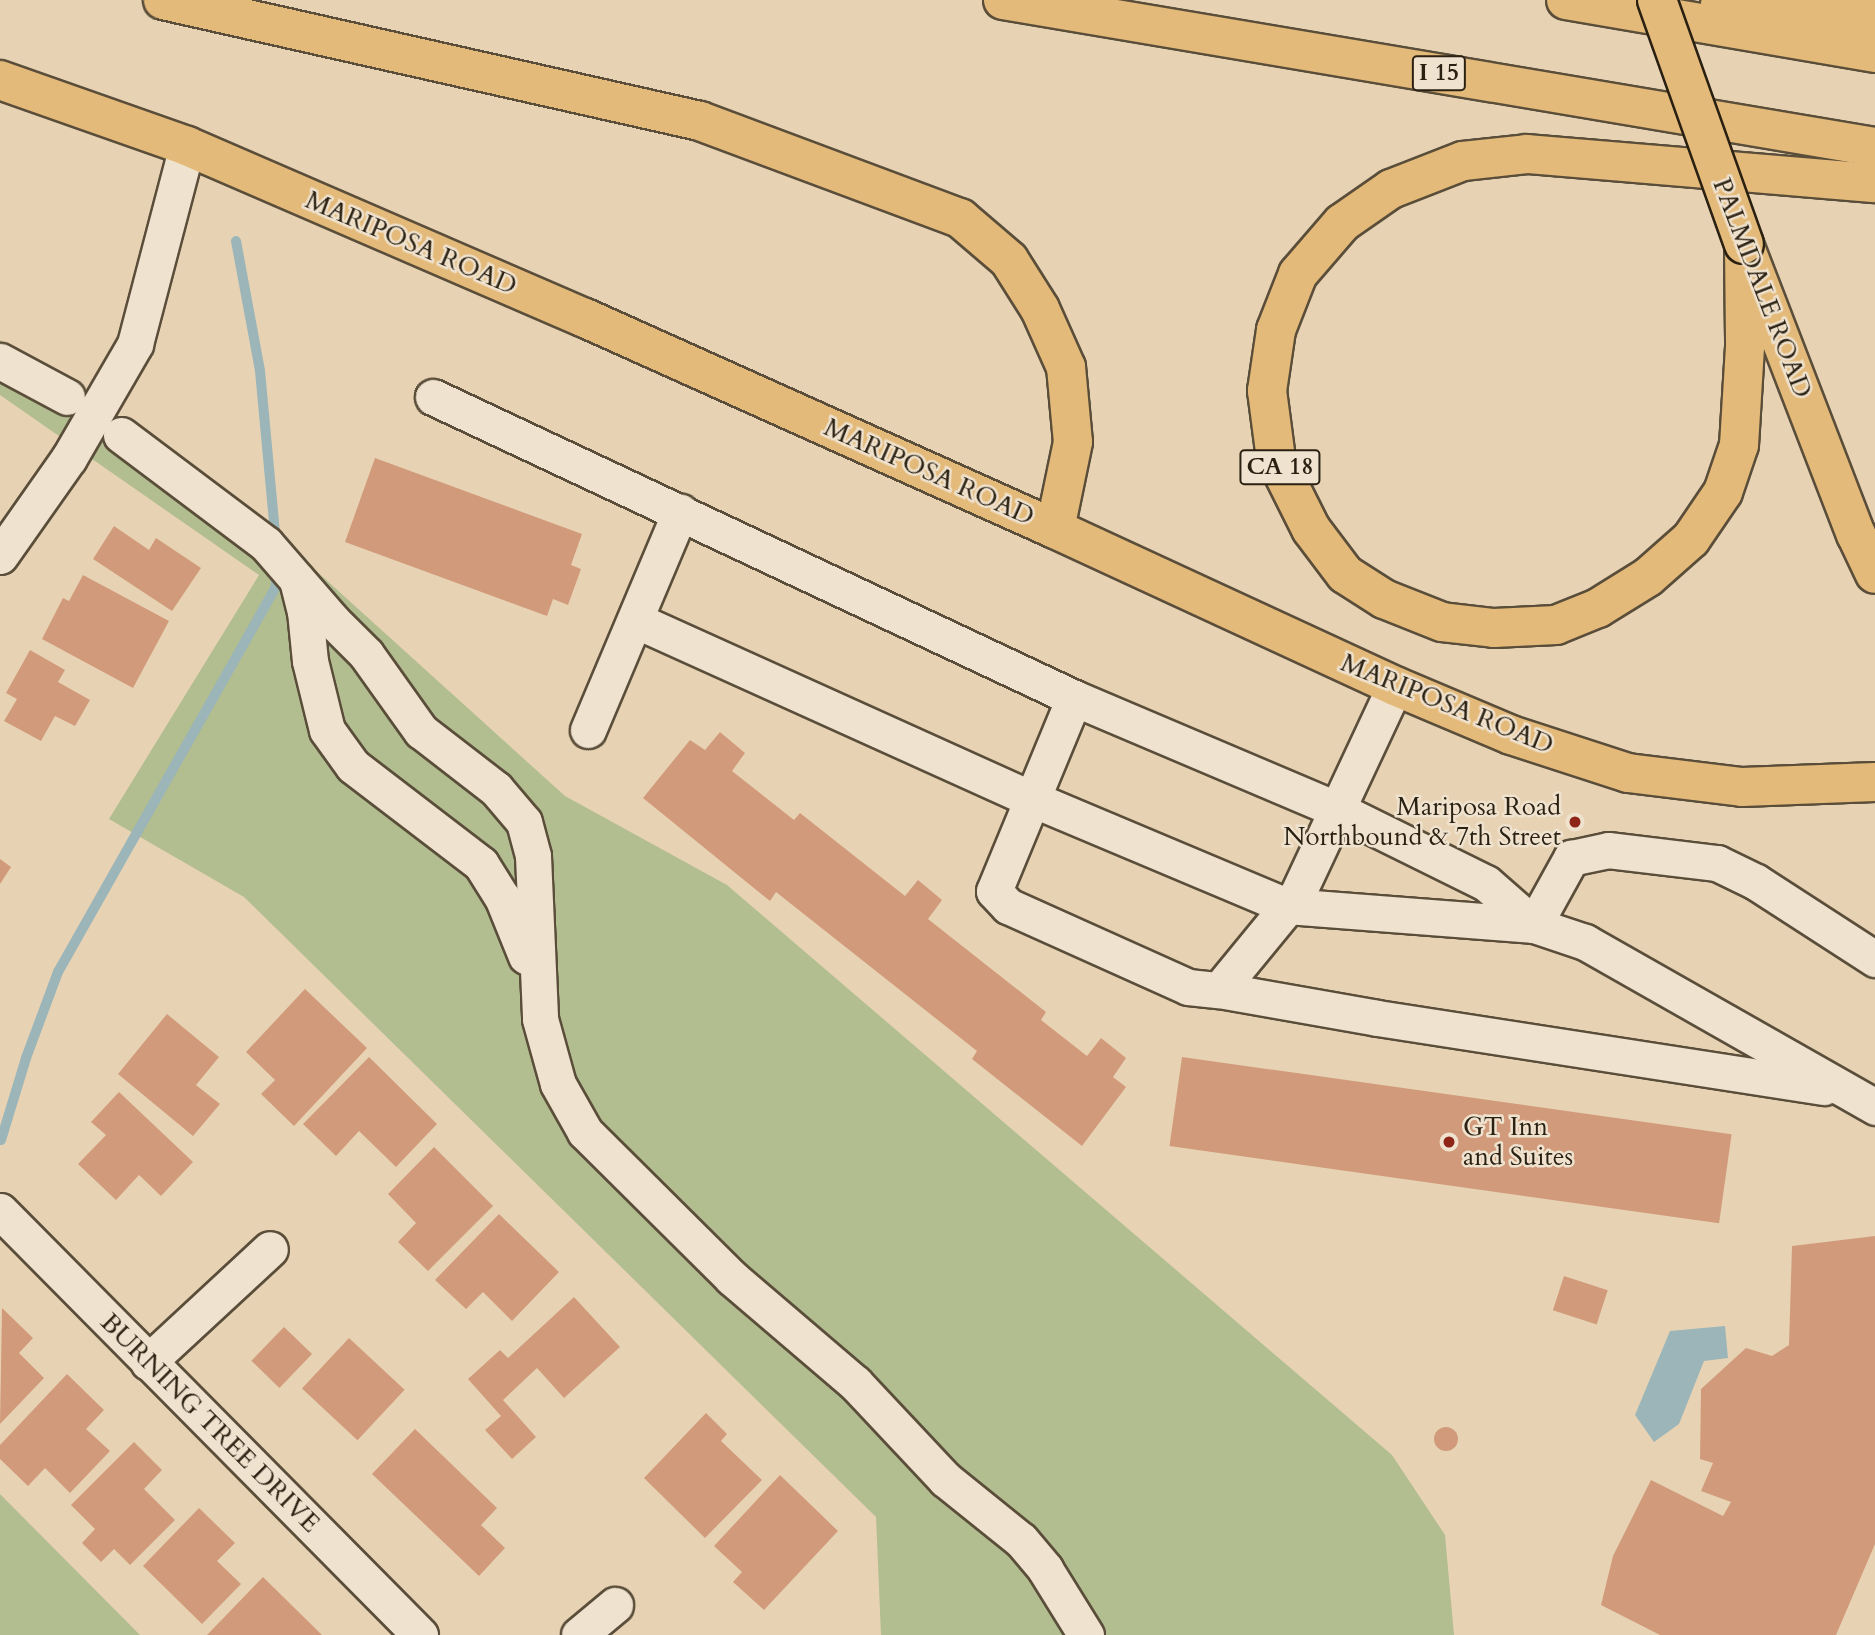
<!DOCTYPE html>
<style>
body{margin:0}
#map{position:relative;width:1875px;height:1635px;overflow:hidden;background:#e7d3b4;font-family:Cardo,serif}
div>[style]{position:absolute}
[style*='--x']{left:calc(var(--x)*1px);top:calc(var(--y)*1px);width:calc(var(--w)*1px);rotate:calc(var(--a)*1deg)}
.green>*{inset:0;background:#b2bd90}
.water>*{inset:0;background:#9bb5b8}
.stream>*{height:10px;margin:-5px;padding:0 5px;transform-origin:5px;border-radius:5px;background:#9bb5b8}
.building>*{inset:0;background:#d19b7b;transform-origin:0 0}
.round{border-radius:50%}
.roads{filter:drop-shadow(2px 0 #5a4e3a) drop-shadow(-2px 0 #5a4e3a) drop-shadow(0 2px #5a4e3a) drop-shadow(0 -2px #5a4e3a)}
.minor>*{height:35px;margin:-17.5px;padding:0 17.5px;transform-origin:17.5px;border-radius:17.5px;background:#efe2ce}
.major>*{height:38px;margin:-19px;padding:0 19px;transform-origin:19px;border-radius:19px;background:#e4ba7a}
.highway>*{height:38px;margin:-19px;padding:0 19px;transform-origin:19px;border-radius:19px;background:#e4ba7a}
.bridges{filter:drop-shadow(2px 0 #2b2112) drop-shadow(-2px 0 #2b2112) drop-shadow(0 2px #2b2112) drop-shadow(0 -2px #2b2112)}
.highway-bridge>*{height:38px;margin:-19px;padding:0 19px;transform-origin:19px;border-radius:19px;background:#e4ba7a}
.dots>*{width:19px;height:19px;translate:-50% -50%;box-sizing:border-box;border:4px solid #efe2ce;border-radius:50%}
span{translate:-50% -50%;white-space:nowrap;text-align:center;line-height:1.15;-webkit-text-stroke:5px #efe2ce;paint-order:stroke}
.shield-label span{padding:2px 5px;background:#efe2ce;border:2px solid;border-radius:5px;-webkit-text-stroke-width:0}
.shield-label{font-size:24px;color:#2b2112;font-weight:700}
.street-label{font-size:26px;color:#2b2112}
.poi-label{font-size:26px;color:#2b2112}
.right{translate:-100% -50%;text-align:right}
.left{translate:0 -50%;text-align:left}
</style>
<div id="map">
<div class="green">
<div style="clip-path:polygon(0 340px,75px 389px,271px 530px,565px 796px,727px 885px,1392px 1455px,1445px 1535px,1454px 1635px,881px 1635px,876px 1517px,244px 897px,109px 819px,259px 575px,0 395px)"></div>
<div style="clip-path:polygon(0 1494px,140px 1635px,0 1635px)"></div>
</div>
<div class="water">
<div style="clip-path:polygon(1725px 1326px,1728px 1358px,1704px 1361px,1679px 1424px,1654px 1442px,1635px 1415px,1670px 1331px)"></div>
</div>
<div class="stream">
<div style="--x:236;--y:241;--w:132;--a:79.5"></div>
<div style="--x:260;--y:371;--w:173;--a:84.7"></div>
<div style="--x:1;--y:1140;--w:86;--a:-73"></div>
<div style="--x:26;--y:1058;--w:92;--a:-69.6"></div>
<div style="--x:58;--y:972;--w:442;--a:-60.5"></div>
<div style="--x:276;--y:587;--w:18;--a:-90"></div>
</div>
<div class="building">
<div style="clip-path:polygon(375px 458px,582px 534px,571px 565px,581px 569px,568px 605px,553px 599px,547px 616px,345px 542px)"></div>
<div style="clip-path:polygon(114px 526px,149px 550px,156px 538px,201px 568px,172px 611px,93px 559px)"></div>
<div style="clip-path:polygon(83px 575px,169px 621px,133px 688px,42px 639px,63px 598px,69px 601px)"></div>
<div style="clip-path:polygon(30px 650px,65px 670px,58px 682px,90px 700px,75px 726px,55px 716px,41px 741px,4px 721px,17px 699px,6px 693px)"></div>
<div style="clip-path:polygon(720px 732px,745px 753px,732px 771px,794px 820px,800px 813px,905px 896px,918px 880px,942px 900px,928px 919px,1046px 1012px,1041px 1020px,1087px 1056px,1101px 1038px,1126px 1058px,1113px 1077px,1126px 1087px,1082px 1146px,972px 1059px,977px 1051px,776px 892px,770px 901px,643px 798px,690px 740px,705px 750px)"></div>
<div style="clip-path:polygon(0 859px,11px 867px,0 884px)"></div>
<div style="clip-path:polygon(305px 989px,367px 1048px,294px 1126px,261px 1094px,275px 1080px,246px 1052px)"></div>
<div style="clip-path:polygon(167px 1014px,219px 1057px,196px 1085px,220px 1104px,193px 1136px,118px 1074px)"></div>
<div style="clip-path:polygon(369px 1057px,437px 1124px,396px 1167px,359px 1131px,336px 1156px,303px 1124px)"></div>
<div style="left:1182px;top:1057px;width:555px;height:90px;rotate:8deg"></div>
<div style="clip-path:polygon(119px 1092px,193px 1162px,161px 1196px,139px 1175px,116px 1200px,78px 1164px,106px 1135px,91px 1122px)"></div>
<div style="clip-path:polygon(434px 1147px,493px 1206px,428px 1271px,398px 1242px,416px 1223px,388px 1194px)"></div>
<div style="clip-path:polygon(499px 1214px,559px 1272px,512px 1321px,483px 1292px,466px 1309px,435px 1280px)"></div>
<div style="clip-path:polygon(1875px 1236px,1875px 1544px,1836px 1635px,1660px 1635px,1601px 1605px,1613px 1556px,1651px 1480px,1723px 1516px,1731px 1502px,1701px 1491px,1713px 1463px,1700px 1459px,1701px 1389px,1746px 1348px,1772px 1356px,1789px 1345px,1792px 1246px)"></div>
<div style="left:1564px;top:1276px;width:46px;height:36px;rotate:18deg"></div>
<div style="clip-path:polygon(574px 1297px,620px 1347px,564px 1398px,537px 1368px,503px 1400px,536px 1437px,512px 1459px,485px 1430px,501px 1416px,468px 1379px,500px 1350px,508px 1358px)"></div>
<div style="clip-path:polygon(2px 1308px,33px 1338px,19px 1353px,44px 1378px,0 1424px)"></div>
<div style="left:284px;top:1327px;width:39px;height:47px;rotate:44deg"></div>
<div style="left:349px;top:1338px;width:76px;height:69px;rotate:43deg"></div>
<div style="clip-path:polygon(67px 1374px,104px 1410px,86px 1429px,110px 1451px,70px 1493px,45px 1468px,28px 1486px,0 1459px,0 1445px)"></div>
<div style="clip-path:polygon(706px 1413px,727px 1434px,721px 1441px,762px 1480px,705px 1538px,644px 1478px)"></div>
<div class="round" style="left:1434px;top:1427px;width:24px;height:24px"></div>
<div style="clip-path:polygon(415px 1429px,497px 1508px,481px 1525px,505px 1548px,479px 1576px,372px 1474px)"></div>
<div style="clip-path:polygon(134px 1442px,162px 1470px,144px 1489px,175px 1520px,130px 1565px,114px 1549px,101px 1562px,82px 1543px,95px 1529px,71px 1505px)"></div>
<div style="clip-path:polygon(780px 1475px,838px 1531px,764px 1610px,733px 1582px,742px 1572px,714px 1546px)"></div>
<div style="clip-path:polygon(199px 1508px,235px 1543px,217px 1561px,241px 1584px,202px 1624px,143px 1566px)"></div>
<div style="clip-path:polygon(263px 1577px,322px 1635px,207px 1635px)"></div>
</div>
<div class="roads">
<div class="minor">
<div style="--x:0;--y:361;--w:76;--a:28.2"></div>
<div style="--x:433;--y:397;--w:708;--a:25.15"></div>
<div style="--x:1074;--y:698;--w:285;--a:23"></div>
<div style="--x:1336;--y:809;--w:167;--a:26.3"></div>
<div style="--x:1486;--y:883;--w:64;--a:41.2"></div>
<div style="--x:1534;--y:925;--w:77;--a:-61.1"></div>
<div style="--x:1571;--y:858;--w:38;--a:-12"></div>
<div style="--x:1608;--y:850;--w:110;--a:6.8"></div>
<div style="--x:1717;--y:863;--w:43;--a:26"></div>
<div style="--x:1756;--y:882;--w:142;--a:32.9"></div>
<div style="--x:121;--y:435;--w:181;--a:36.9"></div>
<div style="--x:266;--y:544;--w:102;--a:49"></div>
<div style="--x:333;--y:621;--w:47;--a:45"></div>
<div style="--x:366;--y:654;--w:95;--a:54.5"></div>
<div style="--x:421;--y:731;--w:95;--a:37.7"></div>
<div style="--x:496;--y:789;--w:43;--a:49.7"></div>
<div style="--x:524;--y:822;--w:35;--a:75"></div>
<div style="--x:533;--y:856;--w:163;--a:87.5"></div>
<div style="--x:540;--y:1019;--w:67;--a:74.5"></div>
<div style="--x:558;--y:1084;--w:55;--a:60.6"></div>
<div style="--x:585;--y:1132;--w:207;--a:44.8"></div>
<div style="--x:732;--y:1278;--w:162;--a:40.5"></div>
<div style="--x:855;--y:1383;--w:132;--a:46.8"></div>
<div style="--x:945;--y:1479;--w:97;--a:38.8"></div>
<div style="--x:1021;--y:1540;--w:38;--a:50"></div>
<div style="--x:1045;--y:1569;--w:78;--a:58.2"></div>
<div style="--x:0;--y:556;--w:120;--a:-54.9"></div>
<div style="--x:69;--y:458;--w:132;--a:-59.9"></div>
<div style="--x:135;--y:344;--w:205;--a:-75.3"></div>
<div style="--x:297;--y:580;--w:32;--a:76"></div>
<div style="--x:305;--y:611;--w:50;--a:84.3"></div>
<div style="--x:310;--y:661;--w:71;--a:76.2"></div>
<div style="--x:327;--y:730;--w:44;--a:54.2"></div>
<div style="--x:353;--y:766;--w:161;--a:37.4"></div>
<div style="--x:481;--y:864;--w:39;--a:58"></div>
<div style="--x:502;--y:897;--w:64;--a:67.9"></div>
<div style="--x:635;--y:620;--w:435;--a:24.3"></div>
<div style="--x:1032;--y:799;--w:277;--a:22.8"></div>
<div style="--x:1287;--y:906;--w:248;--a:4.4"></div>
<div style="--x:1534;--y:925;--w:54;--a:18.4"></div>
<div style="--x:1585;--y:942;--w:334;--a:29.6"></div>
<div style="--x:1074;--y:698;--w:209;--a:112.5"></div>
<div style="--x:994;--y:891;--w:21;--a:47"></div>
<div style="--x:1008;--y:906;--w:197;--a:24.2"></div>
<div style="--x:1188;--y:987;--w:31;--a:6"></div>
<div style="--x:1219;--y:990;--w:123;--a:-50.6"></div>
<div style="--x:1297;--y:895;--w:231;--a:-64.9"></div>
<div style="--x:588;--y:730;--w:237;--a:-67.1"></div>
<div style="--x:1219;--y:990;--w:160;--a:10"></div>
<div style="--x:1377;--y:1018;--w:452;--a:8.8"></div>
<div style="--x:0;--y:1211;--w:597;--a:45.27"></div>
<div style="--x:148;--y:1362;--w:166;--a:-42.8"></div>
<div style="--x:579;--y:1635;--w:47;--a:-39.8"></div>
</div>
<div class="major">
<div style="--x:0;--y:80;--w:198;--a:19.4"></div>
<div style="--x:187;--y:146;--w:434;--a:23.4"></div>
<div style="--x:585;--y:318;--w:515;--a:24.18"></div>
<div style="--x:1055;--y:529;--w:374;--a:24.8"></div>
<div style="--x:1395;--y:686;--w:126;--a:22.9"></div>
<div style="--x:1511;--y:735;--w:123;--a:18"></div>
<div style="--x:1628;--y:773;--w:115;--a:7"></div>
<div style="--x:1742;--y:787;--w:133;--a:-2.2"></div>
<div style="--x:1745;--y:247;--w:308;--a:68.9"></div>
<div style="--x:1856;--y:534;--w:44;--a:64.6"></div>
</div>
<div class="highway">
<div style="--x:163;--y:0;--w:550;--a:12.7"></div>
<div style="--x:700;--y:121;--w:278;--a:20.5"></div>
<div style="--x:960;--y:218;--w:65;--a:40.6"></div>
<div style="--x:1009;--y:260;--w:58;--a:57.7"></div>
<div style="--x:1040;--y:309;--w:64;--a:65.9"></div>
<div style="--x:1066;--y:367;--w:75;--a:84.7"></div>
<div style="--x:1073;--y:442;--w:89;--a:101.7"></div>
<div style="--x:1003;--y:0;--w:884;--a:9.57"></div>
<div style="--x:1566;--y:0;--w:314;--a:9.7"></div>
<div style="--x:1720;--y:4;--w:155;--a:4.4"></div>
<div style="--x:1744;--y:244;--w:103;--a:89.4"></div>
<div style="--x:1745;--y:347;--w:98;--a:93.5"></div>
<div style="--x:1739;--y:445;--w:50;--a:108.8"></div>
<div style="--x:1723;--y:492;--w:57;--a:124.2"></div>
<div style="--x:1691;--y:539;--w:57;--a:138.5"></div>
<div style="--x:1648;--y:577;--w:59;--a:148.2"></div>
<div style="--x:1598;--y:608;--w:45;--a:158"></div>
<div style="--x:1556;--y:625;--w:62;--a:177.2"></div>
<div style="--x:1494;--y:628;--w:52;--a:-173.4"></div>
<div style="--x:1442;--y:622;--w:62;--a:-158.4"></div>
<div style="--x:1384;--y:599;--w:46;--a:-147.3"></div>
<div style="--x:1345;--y:574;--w:56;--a:-127.1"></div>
<div style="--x:1311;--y:529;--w:78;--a:-116.6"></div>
<div style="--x:1276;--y:459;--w:69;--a:-97.5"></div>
<div style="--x:1267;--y:391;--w:62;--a:-81.6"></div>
<div style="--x:1276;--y:330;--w:60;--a:-68.6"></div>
<div style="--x:1298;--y:274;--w:67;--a:-49.2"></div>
<div style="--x:1342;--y:223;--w:60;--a:-34.8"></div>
<div style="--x:1391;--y:189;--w:77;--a:-21.3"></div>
<div style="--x:1463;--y:161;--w:64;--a:-6.2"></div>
<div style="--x:1527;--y:154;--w:349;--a:4.8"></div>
</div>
</div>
<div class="bridges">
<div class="highway-bridge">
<div style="--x:1657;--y:0;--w:259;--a:70.4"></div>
</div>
</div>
<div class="dots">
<div style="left:1575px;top:822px;background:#8f2418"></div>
<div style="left:1449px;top:1142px;background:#8f2418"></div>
</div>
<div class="shield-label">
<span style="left:1439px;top:73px">I 15</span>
<span style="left:1280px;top:467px">CA 18</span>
</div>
<div class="street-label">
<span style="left:411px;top:243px;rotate:23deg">MARIPOSA ROAD</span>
<span style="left:1762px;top:288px;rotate:69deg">PALMDALE ROAD</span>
<span style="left:929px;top:472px;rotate:24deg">MARIPOSA ROAD</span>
<span style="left:1447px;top:704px;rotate:22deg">MARIPOSA ROAD</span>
<span style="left:210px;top:1423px;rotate:45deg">BURNING TREE DRIVE</span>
</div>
<div class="poi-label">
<span class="right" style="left:1561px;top:822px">Mariposa Road<br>Northbound &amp; 7th Street</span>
<span class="left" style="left:1463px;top:1142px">GT Inn<br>and Suites</span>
</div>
</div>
